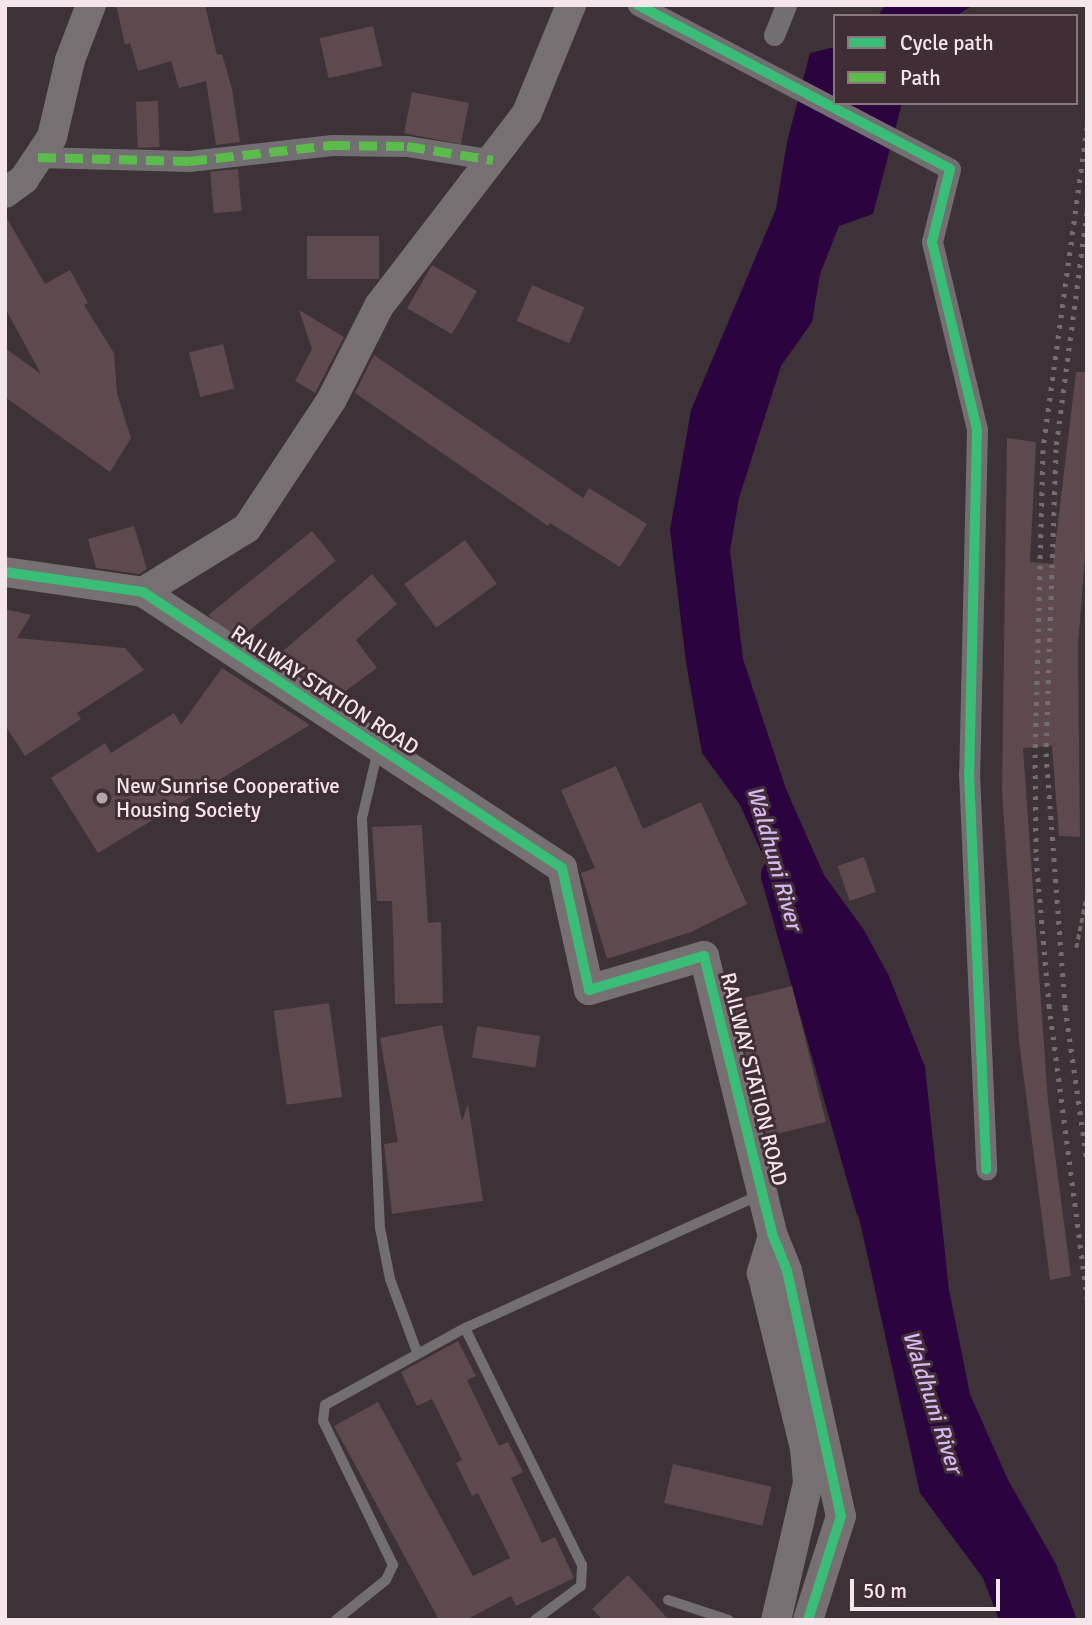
<!DOCTYPE html>
<style>
body{margin:0}
#map{position:relative;width:1092px;height:1625px;overflow:hidden;background:#3c3237;font-family:Signika,sans-serif}
div>[style]{position:absolute}
[style*='--x']{left:calc(var(--x)*1px);top:calc(var(--y)*1px);width:calc(var(--w)*1px);rotate:calc(var(--a)*1deg)}
.water>*{inset:0;background:#2b043f}
.river>*{height:37px;margin:-18.5px;padding:0 18.5px;transform-origin:18.5px;border-radius:18.5px;background:#2b043f}
.building>*{inset:0;background:#5d494e;transform-origin:0 0}
.path>*{height:3.5px;margin-top:-1.75px;transform-origin:0;background:repeating-linear-gradient(90deg,#716b6e 0 5px,transparent 0 8.5px)}
.lane>*{height:10px;margin:-5px;padding:0 5px;transform-origin:5px;border-radius:5px;background:#726e71}
.street>*{height:21px;margin:-10.5px;padding:0 10.5px;transform-origin:10.5px;border-radius:10.5px;background:#726e71}
.secondary>*{height:30px;margin:-15px;padding:0 15px;transform-origin:15px;border-radius:15px;background:#767073}
.rail>*{height:5px;margin-top:-2.5px;transform-origin:0;background:repeating-linear-gradient(90deg,#746e72 0 3.5px,transparent 0 10.5px)}
.quiet>*{height:9px;margin-top:-4.5px;transform-origin:0;background:repeating-linear-gradient(90deg,#5cbc4b 0 18px,transparent 0 27px)}
.cycleway>*{height:10px;margin:-5px;padding:0 5px;transform-origin:5px;border-radius:5px;background:#3abd76}
.dots>*{width:19px;height:19px;translate:-50% -50%;box-sizing:border-box;border:4px solid #412d36;border-radius:50%}
span{translate:-50% -50%;white-space:nowrap;text-align:center;line-height:1.15;-webkit-text-stroke:6px #412d36;paint-order:stroke}
.street-label{font-size:21px;color:#f4e6eb}
.poi-label{font-size:21px;color:#f4e6eb}
.left{translate:0 -50%;text-align:left}
.water-label{font-size:23px;color:#d6b8f2;font-style:italic}
.frame{position:absolute;inset:0;border:7px solid #f4e6eb;pointer-events:none}
.legend{position:absolute;left:833px;top:14px;width:245px;height:91px;box-sizing:border-box;background:#412d36;border:2px solid #89777e;margin:0;padding:9px 12px;list-style:none;font-size:21px;color:#f4e6eb}
.legend li{display:flex;align-items:center;gap:14px;height:35px}
.legend b{width:35px;border:2px solid #89777e}
.scale{position:absolute;left:850px;top:1579px;width:150px;height:32px;box-sizing:border-box;border:4px solid #f4e6eb;border-top:0;padding-left:9px;font-size:21px;line-height:24px;white-space:nowrap;color:#f4e6eb;-webkit-text-stroke:5px #412d36;paint-order:stroke}
</style>
<div id="map">
<div class="water">
<div style="clip-path:polygon(885px 5px,973px 5px,956px 16px,878px 16px)"></div>
<div style="clip-path:polygon(835px 47px,835px 103px,902px 103px,873px 214px,839px 226px,820px 274px,812px 322px,781px 366px,739px 498px,730px 550px,743px 659px,786px 789px,824px 875px,864px 930px,889px 976px,925px 1067px,949px 1290px,970px 1394px,1008px 1480px,1056px 1564px,1077px 1620px,999px 1620px,983px 1578px,920px 1493px,854px 1195px,860px 1156px,857px 1117px,834px 1011px,740px 805px,702px 753px,686px 662px,670px 530px,691px 410px,776px 209px,787px 142px,810px 53px)"></div>
</div>
<div class="river">
<div style="--x:779;--y:875;--w:344;--a:74.1"></div>
</div>
<div class="building">
<div style="clip-path:polygon(116px 5px,205px 5px,217px 55px,222px 54px,232px 89px,240px 142px,216px 145px,206px 81px,179px 88px,171px 61px,138px 71px,130px 43px,125px 45px)"></div>
<div style="left:373px;top:26px;width:41px;height:55px;rotate:77deg"></div>
<div style="left:412px;top:92px;width:58px;height:42px;rotate:11deg"></div>
<div style="left:158px;top:101px;width:46px;height:22px;rotate:88deg"></div>
<div style="left:238px;top:169px;width:42px;height:28px;rotate:85deg"></div>
<div style="clip-path:polygon(5px 215px,45px 284px,70px 270px,88px 303px,84px 305px,114px 353px,117px 393px,131px 438px,110px 472px,5px 397px,5px 348px,41px 374px,5px 308px)"></div>
<div style="left:307px;top:236px;width:72px;height:43px"></div>
<div style="left:432px;top:265px;width:52px;height:50px;rotate:30deg"></div>
<div style="left:532px;top:285px;width:57px;height:39px;rotate:23deg"></div>
<div style="clip-path:polygon(299px 310px,344px 337px,315px 393px,295px 381px,312px 349px)"></div>
<div style="left:223px;top:344px;width:46px;height:35px;rotate:76deg"></div>
<div style="clip-path:polygon(374px 355px,583px 498px,589px 488px,647px 524px,620px 567px,550px 523px,548px 526px,355px 393px)"></div>
<div style="clip-path:polygon(1076px 372px,1087px 372px,1087px 532px,1078px 646px,1080px 837px,1059px 836px,1052px 746px,1023px 748px,1048px 1101px,1071px 1276px,1050px 1280px,1019px 1041px,1002px 791px,1007px 438px,1036px 442px,1030px 562px,1053px 564px)"></div>
<div style="clip-path:polygon(134px 526px,147px 569px,139px 574px,96px 568px,88px 539px)"></div>
<div style="left:312px;top:531px;width:38px;height:133px;rotate:51deg"></div>
<div style="left:465px;top:540px;width:54px;height:75px;rotate:54deg"></div>
<div style="clip-path:polygon(372px 574px,397px 604px,356px 640px,377px 668px,336px 698px,311px 675px,306px 678px,275px 658px)"></div>
<div style="clip-path:polygon(5px 609px,31px 615px,17px 638px,125px 648px,144px 670px,77px 713px,81px 719px,25px 756px,5px 725px)"></div>
<div style="clip-path:polygon(222px 668px,310px 725px,98px 853px,51px 778px,105px 743px,111px 753px,174px 713px,181px 725px)"></div>
<div style="clip-path:polygon(616px 766px,643px 829px,701px 802px,747px 904px,691px 932px,607px 959px,581px 873px,595px 868px,561px 790px)"></div>
<div style="clip-path:polygon(422px 825px,428px 923px,441px 922px,443px 1003px,395px 1004px,392px 901px,377px 901px,372px 827px)"></div>
<div style="left:864px;top:857px;width:37px;height:28px;rotate:71deg"></div>
<div style="left:792px;top:986px;width:140px;height:61px;rotate:76deg"></div>
<div style="left:329px;top:1003px;width:95px;height:56px;rotate:82deg"></div>
<div style="clip-path:polygon(442px 1025px,462px 1121px,468px 1104px,483px 1201px,392px 1214px,384px 1144px,398px 1142px,380px 1038px)"></div>
<div style="left:477px;top:1026px;width:64px;height:32px;rotate:9deg"></div>
<div style="clip-path:polygon(458px 1341px,476px 1376px,467px 1380px,499px 1446px,508px 1442px,523px 1472px,511px 1478px,542px 1543px,555px 1537px,574px 1578px,516px 1606px,511px 1596px,466px 1620px,439px 1620px,334px 1426px,378px 1402px,473px 1576px,510px 1558px,478px 1493px,472px 1496px,456px 1463px,462px 1460px,432px 1399px,417px 1406px,401px 1372px)"></div>
<div style="left:673px;top:1464px;width:101px;height:40px;rotate:13deg"></div>
<div style="clip-path:polygon(628px 1575px,669px 1620px,603px 1620px,592px 1609px)"></div>
</div>
<div class="path">
<div style="--x:1076;--y:948;--w:55;--a:-78.5"></div>
</div>
<div class="lane">
<div style="--x:378;--y:750;--w:70;--a:103.2"></div>
<div style="--x:362;--y:818;--w:410;--a:87.5"></div>
<div style="--x:380;--y:1228;--w:52;--a:78.9"></div>
<div style="--x:390;--y:1279;--w:78;--a:69.7"></div>
<div style="--x:668;--y:1600;--w:64;--a:18.2"></div>
<div style="--x:336;--y:1620;--w:64;--a:-38.7"></div>
<div style="--x:386;--y:1580;--w:17;--a:-65"></div>
<div style="--x:393;--y:1565;--w:160;--a:-115.9"></div>
<div style="--x:323;--y:1421;--w:16;--a:-83"></div>
<div style="--x:325;--y:1405;--w:160;--a:-28.8"></div>
<div style="--x:535;--y:1620;--w:57;--a:-36.5"></div>
<div style="--x:581;--y:1586;--w:21;--a:-87"></div>
<div style="--x:582;--y:1565;--w:264;--a:-116.3"></div>
<div style="--x:465;--y:1328;--w:323;--a:-24.3"></div>
</div>
<div class="street">
<div style="--x:638;--y:5;--w:352;--a:27.7"></div>
<div style="--x:950;--y:169;--w:75;--a:103.9"></div>
<div style="--x:932;--y:242;--w:193;--a:76.5"></div>
<div style="--x:977;--y:430;--w:343;--a:91.3"></div>
<div style="--x:969;--y:773;--w:397;--a:87.5"></div>
<div style="--x:774;--y:35;--w:32;--a:-68"></div>
<div style="--x:38;--y:157;--w:151;--a:1.5"></div>
<div style="--x:189;--y:161;--w:144;--a:-6.4"></div>
<div style="--x:332;--y:145;--w:75;--a:0.8"></div>
<div style="--x:407;--y:146;--w:87;--a:9.2"></div>
</div>
<div class="secondary">
<div style="--x:5;--y:193;--w:24;--a:-36"></div>
<div style="--x:24;--y:179;--w:50;--a:-56.3"></div>
<div style="--x:52;--y:137;--w:79;--a:-76.8"></div>
<div style="--x:70;--y:60;--w:59;--a:-69.1"></div>
<div style="--x:5;--y:572;--w:139;--a:8.2"></div>
<div style="--x:143;--y:592;--w:502;--a:33.37"></div>
<div style="--x:562;--y:868;--w:125;--a:77.5"></div>
<div style="--x:589;--y:990;--w:120;--a:-16.5"></div>
<div style="--x:704;--y:956;--w:288;--a:76.2"></div>
<div style="--x:773;--y:1236;--w:38;--a:68"></div>
<div style="--x:787;--y:1271;--w:251;--a:77.6"></div>
<div style="--x:841;--y:1516;--w:109;--a:107.6"></div>
<div style="--x:143;--y:592;--w:122;--a:-31.6"></div>
<div style="--x:247;--y:528;--w:154;--a:-56.6"></div>
<div style="--x:332;--y:399;--w:104;--a:-63.2"></div>
<div style="--x:379;--y:306;--w:243;--a:-52.5"></div>
<div style="--x:527;--y:113;--w:117;--a:-67.8"></div>
<div style="--x:773;--y:1236;--w:39;--a:107"></div>
<div style="--x:762;--y:1273;--w:180;--a:76.2"></div>
<div style="--x:805;--y:1448;--w:35;--a:85"></div>
<div style="--x:808;--y:1483;--w:141;--a:103.1"></div>
</div>
<div class="rail">
<div style="--x:1087;--y:127;--w:326;--a:97.8"></div>
<div style="--x:1043;--y:450;--w:304;--a:91.5"></div>
<div style="--x:1035;--y:754;--w:103;--a:89.4"></div>
<div style="--x:1036;--y:857;--w:149;--a:85"></div>
<div style="--x:1049;--y:1005;--w:296;--a:82.6"></div>
<div style="--x:1087;--y:212;--w:239;--a:97.5"></div>
<div style="--x:1056;--y:449;--w:304;--a:91.9"></div>
<div style="--x:1046;--y:753;--w:255;--a:85.7"></div>
<div style="--x:1065;--y:1007;--w:156;--a:81.9"></div>
</div>
<div class="quiet">
<div style="--x:38;--y:157;--w:151;--a:1.5"></div>
<div style="--x:189;--y:161;--w:144;--a:-6.4"></div>
<div style="--x:332;--y:145;--w:75;--a:0.8"></div>
<div style="--x:407;--y:146;--w:87;--a:9.2"></div>
</div>
<div class="cycleway">
<div style="--x:638;--y:5;--w:352;--a:27.7"></div>
<div style="--x:950;--y:169;--w:75;--a:103.9"></div>
<div style="--x:932;--y:242;--w:193;--a:76.5"></div>
<div style="--x:977;--y:430;--w:343;--a:91.3"></div>
<div style="--x:969;--y:773;--w:397;--a:87.5"></div>
<div style="--x:5;--y:572;--w:139;--a:8.2"></div>
<div style="--x:143;--y:592;--w:502;--a:33.37"></div>
<div style="--x:562;--y:868;--w:125;--a:77.5"></div>
<div style="--x:589;--y:990;--w:120;--a:-16.5"></div>
<div style="--x:704;--y:956;--w:288;--a:76.2"></div>
<div style="--x:773;--y:1236;--w:38;--a:68"></div>
<div style="--x:787;--y:1271;--w:251;--a:77.6"></div>
<div style="--x:841;--y:1516;--w:109;--a:107.6"></div>
</div>
<div class="dots">
<div style="left:102px;top:798px;background:#b4a7ac"></div>
</div>
<div class="street-label">
<span style="left:325px;top:690px;rotate:33deg">RAILWAY STATION ROAD</span>
<span style="left:754px;top:1079px;rotate:76deg">RAILWAY STATION ROAD</span>
</div>
<div class="poi-label">
<span class="left" style="left:116px;top:798px">New Sunrise Cooperative<br>Housing Society</span>
</div>
<div class="water-label">
<span style="left:774px;top:858px;rotate:74deg">Waldhuni River</span>
<span style="left:932px;top:1402px;rotate:72deg">Waldhuni River</span>
</div>
<div class="frame"></div>
<ul class="legend">
<li><b style="height:9px;background:#3abd76"></b>Cycle path</li>
<li><b style="height:9px;background:#5cbc4b"></b>Path</li>
</ul>
<div class="scale">50 m</div>
</div>
